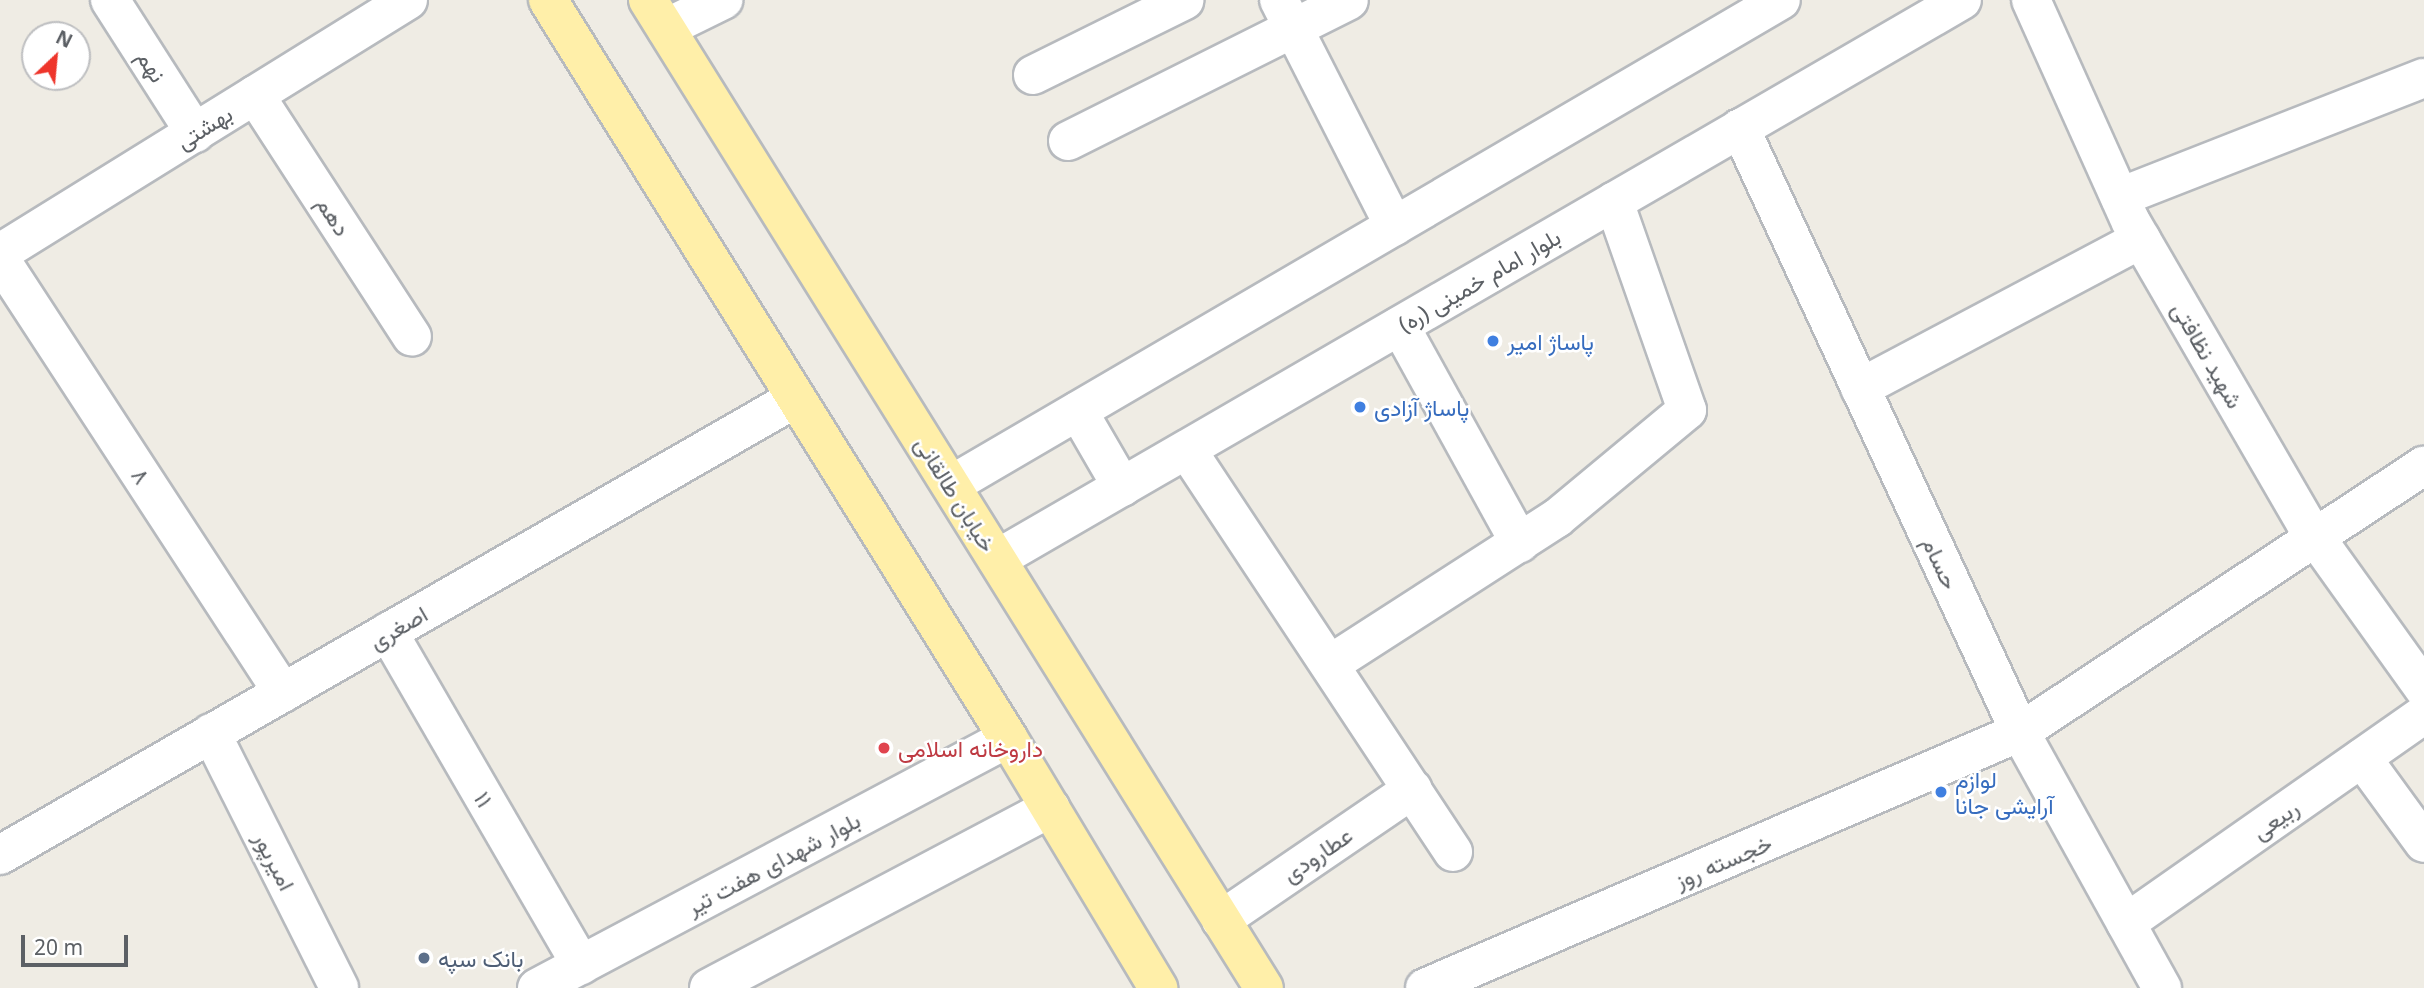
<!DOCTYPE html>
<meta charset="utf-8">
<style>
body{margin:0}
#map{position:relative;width:2424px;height:988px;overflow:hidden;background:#efece4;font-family:"Noto Sans",Vazirmatn,sans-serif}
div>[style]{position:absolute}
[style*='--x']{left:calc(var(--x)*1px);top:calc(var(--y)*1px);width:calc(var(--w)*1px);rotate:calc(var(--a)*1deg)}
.roads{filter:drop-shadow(2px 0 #b7babe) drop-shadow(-2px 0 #b7babe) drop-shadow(0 2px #b7babe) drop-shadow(0 -2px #b7babe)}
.street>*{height:38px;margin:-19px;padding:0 19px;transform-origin:19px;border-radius:19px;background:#fff}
.secondary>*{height:38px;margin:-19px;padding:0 19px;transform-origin:19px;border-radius:19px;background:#fff}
.primary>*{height:38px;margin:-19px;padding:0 19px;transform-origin:19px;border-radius:19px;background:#ffefa9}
.dots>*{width:19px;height:19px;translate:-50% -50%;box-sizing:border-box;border:4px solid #fff;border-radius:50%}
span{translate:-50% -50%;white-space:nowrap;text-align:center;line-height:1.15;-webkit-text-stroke:5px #fff;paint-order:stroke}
.street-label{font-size:23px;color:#5c6065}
.shop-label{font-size:23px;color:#366cbe}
.left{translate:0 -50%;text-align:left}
.health-label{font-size:23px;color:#be3a42}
.service-label{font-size:23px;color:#4e5e75}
.north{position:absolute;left:21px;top:21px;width:70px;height:70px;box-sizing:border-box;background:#fff;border:2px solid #bebfc1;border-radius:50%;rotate:26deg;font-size:19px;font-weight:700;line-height:28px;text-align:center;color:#5c6065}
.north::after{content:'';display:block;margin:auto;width:24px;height:32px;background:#ee352b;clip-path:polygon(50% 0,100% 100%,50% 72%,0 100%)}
.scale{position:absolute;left:21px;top:935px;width:107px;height:32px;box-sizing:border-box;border:4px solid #5c6065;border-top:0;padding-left:9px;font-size:21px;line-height:24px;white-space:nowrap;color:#5c6065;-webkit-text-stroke:5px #fff;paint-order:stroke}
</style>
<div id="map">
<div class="roads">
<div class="street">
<div style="--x:110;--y:0;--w:158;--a:57.4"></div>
<div style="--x:1279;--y:0;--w:254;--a:63"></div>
<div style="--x:2031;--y:0;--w:243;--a:65.8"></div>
<div style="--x:2131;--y:222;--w:349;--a:59.9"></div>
<div style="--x:2306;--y:524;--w:203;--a:54.4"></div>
<div style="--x:666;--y:28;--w:64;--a:-26.2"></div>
<div style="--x:1033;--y:75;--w:169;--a:-26.3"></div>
<div style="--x:255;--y:95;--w:288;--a:57"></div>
<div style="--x:1740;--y:128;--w:666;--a:65.13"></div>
<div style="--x:2020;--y:732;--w:293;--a:61"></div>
<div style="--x:1068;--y:141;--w:314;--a:-26.6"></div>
<div style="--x:2120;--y:197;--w:326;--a:-21.4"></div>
<div style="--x:0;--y:253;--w:480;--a:-31.8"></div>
<div style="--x:0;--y:259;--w:518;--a:56.89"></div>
<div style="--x:1400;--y:326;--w:248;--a:61.1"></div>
<div style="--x:1860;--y:388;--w:318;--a:-27.9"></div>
<div style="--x:1187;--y:450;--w:482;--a:56.5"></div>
<div style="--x:388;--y:632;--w:385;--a:59.9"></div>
<div style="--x:1332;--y:663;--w:268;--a:-32.8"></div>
<div style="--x:1557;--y:518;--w:169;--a:-39.7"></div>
<div style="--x:1687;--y:410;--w:221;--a:-109.3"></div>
<div style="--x:211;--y:733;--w:285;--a:63.3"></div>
<div style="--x:2362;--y:758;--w:105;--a:53.9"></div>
<div style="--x:0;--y:855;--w:918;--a:-29.86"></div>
<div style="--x:1221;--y:920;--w:232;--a:-34.3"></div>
<div style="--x:2126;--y:923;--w:364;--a:-35"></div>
<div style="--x:1425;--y:988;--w:648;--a:-23.28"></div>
<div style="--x:2020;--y:732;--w:484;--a:-33.4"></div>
</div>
<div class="secondary">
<div style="--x:1078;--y:411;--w:88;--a:59.9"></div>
<div style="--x:951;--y:485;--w:961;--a:-30.3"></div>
<div style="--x:997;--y:559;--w:1115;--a:-30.08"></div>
<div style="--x:537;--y:988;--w:533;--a:-27.96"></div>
<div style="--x:709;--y:988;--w:386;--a:-27.8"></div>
</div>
<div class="primary">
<div style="--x:548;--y:0;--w:870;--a:58.06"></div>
<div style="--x:1008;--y:738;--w:292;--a:59"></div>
<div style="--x:648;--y:0;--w:1164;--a:58.06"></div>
</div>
</div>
<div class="dots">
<div style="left:1493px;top:341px;background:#3f7fe0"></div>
<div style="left:1360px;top:407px;background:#3f7fe0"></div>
<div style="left:884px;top:748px;background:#e0444e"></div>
<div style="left:1941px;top:792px;background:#3f7fe0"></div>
<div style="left:424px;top:958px;background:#5c6f8a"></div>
</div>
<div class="street-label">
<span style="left:152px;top:66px;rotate:57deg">نهم</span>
<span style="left:204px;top:127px;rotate:-32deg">بهشتی</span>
<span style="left:334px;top:216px;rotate:57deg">دهم</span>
<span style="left:1479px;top:280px;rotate:-30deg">بلوار امام خمینی (ره)</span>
<span style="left:2208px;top:355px;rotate:60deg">شهید نظافتی</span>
<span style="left:141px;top:476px;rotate:57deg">۸</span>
<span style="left:956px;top:494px;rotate:58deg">خیابان طالقانی</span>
<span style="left:1941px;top:563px;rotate:65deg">حسام</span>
<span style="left:398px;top:627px;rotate:-30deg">اصغری</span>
<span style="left:484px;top:799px;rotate:60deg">۱۱</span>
<span style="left:2275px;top:819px;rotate:-35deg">ربیعی</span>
<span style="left:1317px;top:854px;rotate:-34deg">عطارودی</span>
<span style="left:275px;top:861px;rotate:63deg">امیرپور</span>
<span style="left:1723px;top:861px;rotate:-23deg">خجسته روز</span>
<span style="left:773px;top:863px;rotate:-28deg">بلوار شهدای هفت تیر</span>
</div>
<div class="shop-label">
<span class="left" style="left:1507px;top:341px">پاساژ امیر</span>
<span class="left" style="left:1374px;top:407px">پاساژ آزادی</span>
<span class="left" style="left:1955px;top:792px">لوازم<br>آرایشی جانا</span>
</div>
<div class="health-label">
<span class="left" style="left:898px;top:748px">داروخانه اسلامی</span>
</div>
<div class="service-label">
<span class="left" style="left:438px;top:958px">بانک سپه</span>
</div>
<div class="north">N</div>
<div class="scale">20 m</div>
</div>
